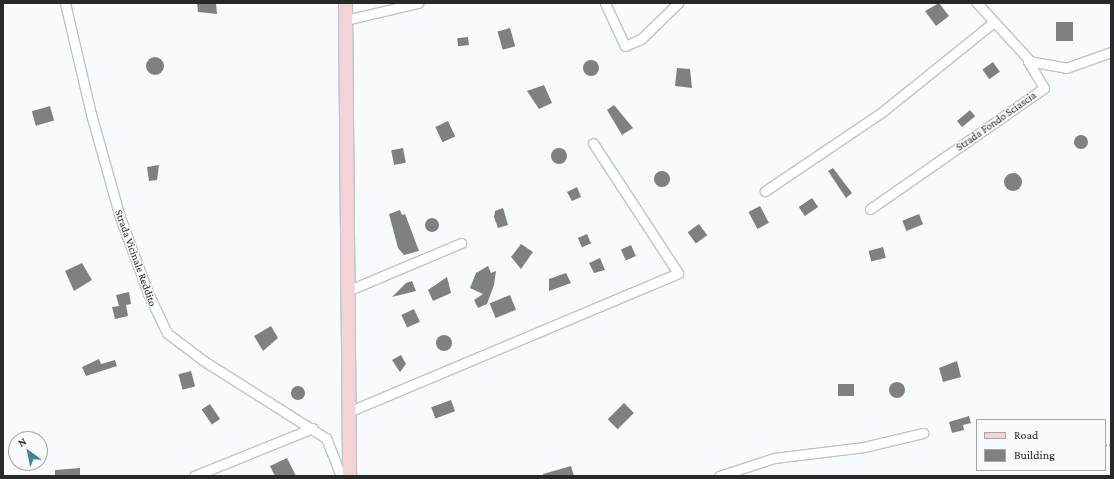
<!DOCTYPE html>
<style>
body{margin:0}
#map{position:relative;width:1114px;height:479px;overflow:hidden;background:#f8fbfd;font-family:"Crimson Pro",serif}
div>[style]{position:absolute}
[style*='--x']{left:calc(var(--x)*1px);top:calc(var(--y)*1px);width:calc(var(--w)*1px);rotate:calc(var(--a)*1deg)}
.building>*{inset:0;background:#808083;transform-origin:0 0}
.round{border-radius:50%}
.path>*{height:2px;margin-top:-1px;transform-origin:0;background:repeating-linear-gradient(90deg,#abadaf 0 2px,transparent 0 4px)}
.roads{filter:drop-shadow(1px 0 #c1c4c7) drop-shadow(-1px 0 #c1c4c7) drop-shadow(0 1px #c1c4c7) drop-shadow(0 -1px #c1c4c7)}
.street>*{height:9px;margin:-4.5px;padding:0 4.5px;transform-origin:4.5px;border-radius:4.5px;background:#fff}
.secondary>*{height:13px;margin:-6.5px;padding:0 6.5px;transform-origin:6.5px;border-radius:6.5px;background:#f2d3d7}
span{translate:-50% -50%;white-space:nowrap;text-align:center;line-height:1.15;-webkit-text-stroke:3px #f8fbfd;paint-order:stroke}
.street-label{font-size:11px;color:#282929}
.frame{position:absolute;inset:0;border:4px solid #282929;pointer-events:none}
.legend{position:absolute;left:976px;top:419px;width:130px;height:52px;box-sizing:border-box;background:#f8fbfd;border:1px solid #a5a7a8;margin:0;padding:5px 7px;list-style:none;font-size:12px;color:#282929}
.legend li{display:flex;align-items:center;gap:8px;height:20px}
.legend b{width:20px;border:1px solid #a5a7a8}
.north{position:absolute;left:8px;top:431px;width:40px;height:40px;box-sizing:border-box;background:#f8fbfd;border:1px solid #a5a7a8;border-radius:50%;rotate:327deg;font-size:11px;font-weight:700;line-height:16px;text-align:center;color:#282929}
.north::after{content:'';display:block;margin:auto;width:14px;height:18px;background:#428695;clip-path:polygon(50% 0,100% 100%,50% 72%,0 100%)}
</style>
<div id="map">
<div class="building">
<div style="clip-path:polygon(197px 3px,216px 3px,217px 14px,198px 12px)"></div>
<div style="clip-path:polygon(939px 3px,949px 16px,936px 26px,925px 11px)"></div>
<div style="left:1056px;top:22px;width:17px;height:19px"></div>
<div style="left:510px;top:28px;width:19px;height:13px;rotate:74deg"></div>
<div style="left:468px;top:37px;width:8px;height:11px;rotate:83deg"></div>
<div class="round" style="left:146px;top:57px;width:18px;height:18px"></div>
<div class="round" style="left:583px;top:60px;width:16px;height:16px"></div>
<div style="left:993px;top:62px;width:12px;height:13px;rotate:55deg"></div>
<div style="clip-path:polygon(677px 68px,690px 69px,692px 88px,675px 86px)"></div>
<div style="clip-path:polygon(544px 85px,552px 103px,539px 109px,527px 91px)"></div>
<div style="clip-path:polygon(614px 105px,633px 128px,622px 135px,607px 110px)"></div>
<div style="left:50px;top:106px;width:15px;height:19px;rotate:74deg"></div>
<div style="left:970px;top:110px;width:8px;height:17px;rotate:50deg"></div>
<div style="left:448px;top:121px;width:17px;height:14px;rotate:65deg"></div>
<div class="round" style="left:1074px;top:135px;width:14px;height:14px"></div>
<div class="round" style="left:551px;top:148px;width:16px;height:16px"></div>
<div style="left:403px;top:148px;width:15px;height:12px;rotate:79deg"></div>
<div style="clip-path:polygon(159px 165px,157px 180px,149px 181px,147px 167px)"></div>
<div style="clip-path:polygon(833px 168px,852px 193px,846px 198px,828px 171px)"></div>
<div class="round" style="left:654px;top:171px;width:16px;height:16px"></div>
<div class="round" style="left:1004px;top:173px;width:18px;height:18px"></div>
<div style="clip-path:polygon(577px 187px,581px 197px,572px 201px,567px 192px)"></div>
<div style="left:812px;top:198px;width:11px;height:16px;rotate:56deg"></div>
<div style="left:760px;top:206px;width:19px;height:13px;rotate:62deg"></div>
<div style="clip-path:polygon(503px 208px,508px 225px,498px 228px,494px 217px,495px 211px)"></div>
<div style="clip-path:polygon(400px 210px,402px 215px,405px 214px,419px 251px,404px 255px,398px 248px,389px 214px)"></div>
<div style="left:919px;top:214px;width:11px;height:18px;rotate:68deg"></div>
<div class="round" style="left:425px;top:218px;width:14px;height:14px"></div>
<div style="left:699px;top:224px;width:14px;height:14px;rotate:54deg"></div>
<div style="left:587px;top:234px;width:10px;height:10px;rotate:66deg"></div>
<div style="clip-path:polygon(521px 244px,533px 252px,521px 269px,511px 257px)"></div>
<div style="left:631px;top:245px;width:12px;height:11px;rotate:66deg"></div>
<div style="left:883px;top:247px;width:11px;height:15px;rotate:75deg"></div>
<div style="clip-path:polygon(600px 258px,605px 270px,594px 273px,589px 263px)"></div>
<div style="clip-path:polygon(82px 263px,92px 280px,74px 291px,65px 271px)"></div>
<div style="clip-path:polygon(488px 266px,491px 273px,496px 271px,494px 285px,487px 304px,478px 308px,474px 300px,483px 294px,470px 288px,476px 273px)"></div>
<div style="clip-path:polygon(566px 273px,571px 283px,549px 291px,549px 279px)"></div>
<div style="clip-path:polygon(447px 277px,451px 293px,433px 301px,428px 290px)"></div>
<div style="clip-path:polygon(412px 281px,416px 291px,392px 297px,406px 283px)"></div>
<div style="clip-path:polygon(129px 292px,131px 304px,126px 305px,128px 316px,115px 319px,112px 307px,119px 306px,116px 295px)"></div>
<div style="left:510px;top:295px;width:16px;height:22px;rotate:68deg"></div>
<div style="left:414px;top:309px;width:14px;height:14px;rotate:65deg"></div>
<div style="clip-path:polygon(271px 326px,278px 338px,263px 351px,254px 336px)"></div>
<div class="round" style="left:436px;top:335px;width:16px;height:16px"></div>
<div style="clip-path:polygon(401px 355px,406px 364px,400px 372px,392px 360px)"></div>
<div style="clip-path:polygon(99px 359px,101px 364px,115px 360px,117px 366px,86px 376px,82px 367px)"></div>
<div style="clip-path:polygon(957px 361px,961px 377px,943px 382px,939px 368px)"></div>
<div style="left:191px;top:371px;width:16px;height:13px;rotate:75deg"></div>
<div class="round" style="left:889px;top:382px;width:16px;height:16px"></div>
<div style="left:854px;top:384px;width:12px;height:16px;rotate:90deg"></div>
<div class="round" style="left:291px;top:386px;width:14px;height:14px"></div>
<div style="left:451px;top:400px;width:12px;height:21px;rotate:70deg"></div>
<div style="left:624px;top:403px;width:14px;height:23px;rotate:45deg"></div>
<div style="left:210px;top:404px;width:18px;height:10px;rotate:56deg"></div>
<div style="clip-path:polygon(969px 416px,971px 423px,963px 425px,962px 420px,964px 430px,952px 433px,949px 422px)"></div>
<div style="clip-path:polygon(287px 458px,296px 476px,275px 476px,270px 466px)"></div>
<div style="clip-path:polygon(571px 466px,574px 476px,543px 476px,543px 474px)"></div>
<div style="clip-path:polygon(80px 468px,80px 476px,55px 476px,55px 470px)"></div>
</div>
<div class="path">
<div style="--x:1105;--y:446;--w:6;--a:-9"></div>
</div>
<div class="roads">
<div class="street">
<div style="--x:65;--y:3;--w:114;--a:76.8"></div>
<div style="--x:91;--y:114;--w:107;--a:74.3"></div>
<div style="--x:120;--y:217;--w:81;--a:69.8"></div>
<div style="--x:148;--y:293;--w:44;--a:64.6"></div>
<div style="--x:167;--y:333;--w:46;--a:37.1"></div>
<div style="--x:204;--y:361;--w:144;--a:32.3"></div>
<div style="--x:326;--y:438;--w:41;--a:68.5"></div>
<div style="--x:605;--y:3;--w:47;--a:65.1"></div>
<div style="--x:625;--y:46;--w:17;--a:-24"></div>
<div style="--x:641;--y:39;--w:52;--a:-44.2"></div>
<div style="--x:977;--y:3;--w:80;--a:47.5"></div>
<div style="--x:345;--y:20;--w:75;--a:-13.1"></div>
<div style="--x:765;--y:191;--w:141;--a:-34"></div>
<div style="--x:882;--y:112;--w:144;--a:-38.8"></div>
<div style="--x:870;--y:209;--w:212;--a:-34.8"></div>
<div style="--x:1044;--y:88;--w:31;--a:-121"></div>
<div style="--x:1028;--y:61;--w:39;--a:10"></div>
<div style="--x:1066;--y:68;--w:48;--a:-19.6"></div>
<div style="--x:347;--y:291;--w:124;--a:-22.8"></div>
<div style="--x:348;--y:412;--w:358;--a:-22.8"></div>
<div style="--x:678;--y:273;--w:155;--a:-123.2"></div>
<div style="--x:194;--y:476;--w:128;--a:-22"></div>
<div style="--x:719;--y:476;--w:58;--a:-18.1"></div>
<div style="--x:774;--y:458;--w:91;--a:-7"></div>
<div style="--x:864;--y:447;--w:61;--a:-13.3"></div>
</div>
<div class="secondary">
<div style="--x:345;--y:3;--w:473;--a:89.5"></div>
</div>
</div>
<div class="street-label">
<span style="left:996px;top:121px;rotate:-35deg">Strada Fondo Sciascia</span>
<span style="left:136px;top:258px;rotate:70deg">Strada Vicinale Reddito</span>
</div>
<div class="frame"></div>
<ul class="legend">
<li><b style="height:5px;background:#f2d3d7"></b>Road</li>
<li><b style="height:11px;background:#808083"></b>Building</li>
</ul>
<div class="north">N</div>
</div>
